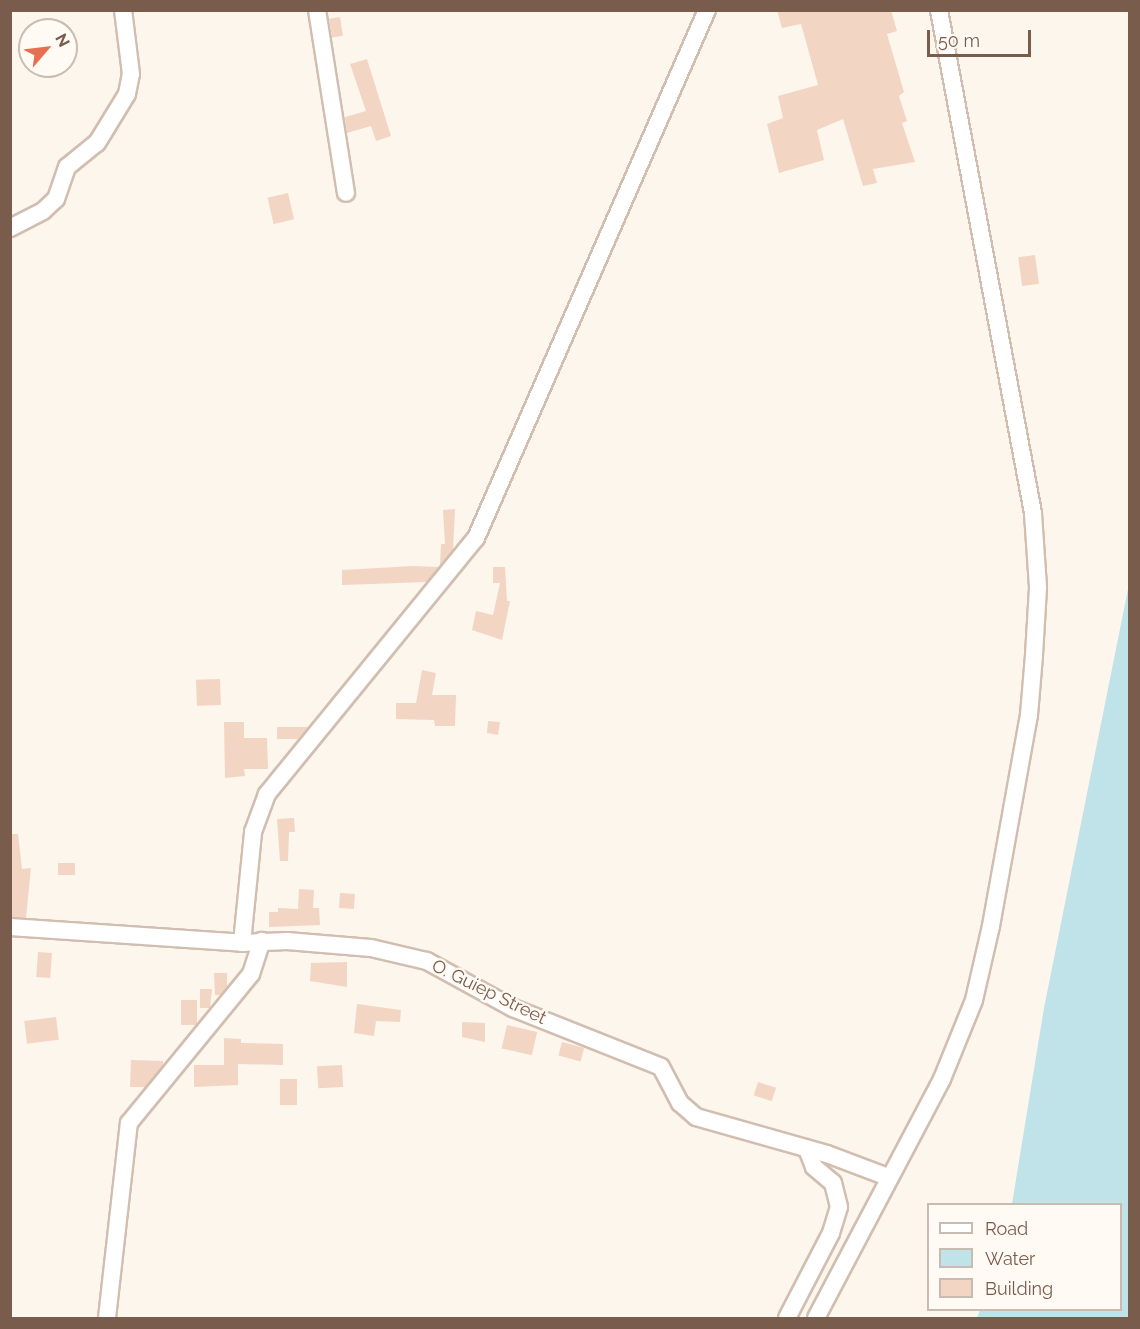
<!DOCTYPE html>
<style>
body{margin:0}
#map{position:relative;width:1140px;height:1329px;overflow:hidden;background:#fdf6ec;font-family:Raleway,sans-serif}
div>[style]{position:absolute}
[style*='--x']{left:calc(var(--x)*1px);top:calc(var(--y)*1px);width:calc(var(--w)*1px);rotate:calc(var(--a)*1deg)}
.water>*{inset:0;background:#bfe3e8}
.building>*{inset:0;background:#f3d5c3;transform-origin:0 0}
.roads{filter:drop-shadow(2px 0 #d1beb0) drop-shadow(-2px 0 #d1beb0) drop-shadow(0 2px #d1beb0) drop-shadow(0 -2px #d1beb0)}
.street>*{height:16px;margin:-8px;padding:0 8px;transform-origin:8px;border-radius:8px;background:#fff}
span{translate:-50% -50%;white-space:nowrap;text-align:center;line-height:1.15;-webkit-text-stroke:4.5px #fffaf3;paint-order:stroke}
.street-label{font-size:18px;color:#7a5c4d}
.frame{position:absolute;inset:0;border:12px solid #7a5c4d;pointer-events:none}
.legend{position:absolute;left:927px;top:1203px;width:195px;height:108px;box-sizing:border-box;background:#fffaf3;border:2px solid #cabbb1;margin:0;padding:8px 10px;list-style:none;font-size:18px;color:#7a5c4d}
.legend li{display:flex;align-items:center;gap:12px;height:30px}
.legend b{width:30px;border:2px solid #cabbb1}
.north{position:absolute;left:18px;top:18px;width:60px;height:60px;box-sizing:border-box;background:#fffaf3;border:2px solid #cabbb1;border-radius:50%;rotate:62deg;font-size:16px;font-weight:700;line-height:24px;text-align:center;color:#7a5c4d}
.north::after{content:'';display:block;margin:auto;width:21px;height:27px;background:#e76f51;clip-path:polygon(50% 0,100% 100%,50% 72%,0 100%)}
.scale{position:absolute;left:927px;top:30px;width:104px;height:27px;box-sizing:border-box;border:3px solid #7a5c4d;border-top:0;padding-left:8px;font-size:18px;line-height:21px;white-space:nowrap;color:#7a5c4d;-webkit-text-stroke:4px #fffaf3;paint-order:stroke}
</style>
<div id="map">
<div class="water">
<div style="clip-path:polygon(1129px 584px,1129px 1318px,977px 1318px,980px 1310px,1120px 1310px,1120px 1204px,1012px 1204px,1044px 1008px)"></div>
</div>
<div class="building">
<div style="clip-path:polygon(777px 10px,891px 10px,897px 31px,887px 34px,904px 92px,899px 96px,907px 121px,902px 123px,915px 162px,873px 169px,877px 183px,863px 186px,843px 119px,817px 130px,824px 160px,779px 173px,767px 124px,783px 118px,778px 96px,818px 85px,801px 24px,782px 28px)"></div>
<div style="left:340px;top:17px;width:19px;height:11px;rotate:81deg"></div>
<div style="clip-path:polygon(367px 59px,391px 136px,376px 141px,371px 126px,347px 133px,345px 117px,366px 111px,350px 64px)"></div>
<div style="left:288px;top:193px;width:27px;height:21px;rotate:77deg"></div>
<div style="left:1035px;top:255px;width:29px;height:17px;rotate:82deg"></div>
<div style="clip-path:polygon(455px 509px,453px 550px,440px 565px,441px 544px,445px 544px,443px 510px)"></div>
<div style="clip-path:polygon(413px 566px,439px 567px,427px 582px,342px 585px,342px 570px)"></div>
<div style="clip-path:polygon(493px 567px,505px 567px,507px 601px,510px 601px,502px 640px,472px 630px,476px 611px,493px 615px,500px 583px,493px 583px)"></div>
<div style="clip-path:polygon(422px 670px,436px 673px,432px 695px,456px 695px,455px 726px,435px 726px,434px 720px,396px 719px,396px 703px,416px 703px)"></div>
<div style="left:220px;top:679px;width:26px;height:24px;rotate:88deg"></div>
<div style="clip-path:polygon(488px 721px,500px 722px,498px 735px,487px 733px)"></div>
<div style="clip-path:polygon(224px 722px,244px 722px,244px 738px,267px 738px,268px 769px,244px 769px,245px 776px,225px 778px)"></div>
<div style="clip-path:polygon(277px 727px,308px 727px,298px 739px,277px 739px)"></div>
<div style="clip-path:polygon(294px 818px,295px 832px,289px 832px,288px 861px,280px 861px,277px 819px)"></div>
<div style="clip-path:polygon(10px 834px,18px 834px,22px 869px,31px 868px,26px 918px,10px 917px)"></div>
<div style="left:58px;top:863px;width:17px;height:12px"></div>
<div style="clip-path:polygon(299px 889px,314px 890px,313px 908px,319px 908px,320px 925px,269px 927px,269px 912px,278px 912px,278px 908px,298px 909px)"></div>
<div style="left:340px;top:893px;width:15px;height:15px;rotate:4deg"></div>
<div style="left:38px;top:952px;width:14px;height:25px;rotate:4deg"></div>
<div style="clip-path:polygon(347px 962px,347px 987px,310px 981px,311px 963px)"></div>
<div style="clip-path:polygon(214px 973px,227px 973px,227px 986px,220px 995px,215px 995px)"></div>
<div style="clip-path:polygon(200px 989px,212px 989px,210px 1008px,200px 1008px)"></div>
<div style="left:181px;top:1000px;width:16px;height:25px"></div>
<div style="clip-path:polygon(357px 1004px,401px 1010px,400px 1022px,376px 1021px,374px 1036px,354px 1033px)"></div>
<div style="left:56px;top:1017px;width:23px;height:32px;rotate:83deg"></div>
<div style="clip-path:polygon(462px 1022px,485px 1023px,485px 1042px,462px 1037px)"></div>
<div style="left:507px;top:1025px;width:31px;height:24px;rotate:13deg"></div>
<div style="clip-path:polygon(224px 1038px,241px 1039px,241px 1043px,283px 1044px,283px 1065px,238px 1064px,238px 1085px,194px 1087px,194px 1065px,224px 1065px)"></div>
<div style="left:562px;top:1042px;width:23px;height:14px;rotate:15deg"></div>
<div style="clip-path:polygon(131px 1060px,163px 1061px,163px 1065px,145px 1087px,130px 1087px)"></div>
<div style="left:342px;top:1065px;width:22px;height:25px;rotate:87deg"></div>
<div style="left:280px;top:1079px;width:17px;height:26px"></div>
<div style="left:758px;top:1082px;width:19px;height:14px;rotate:18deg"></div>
</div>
<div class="roads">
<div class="street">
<div style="--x:317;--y:10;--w:185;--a:81"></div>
<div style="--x:10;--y:228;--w:37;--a:-27"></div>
<div style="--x:43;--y:211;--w:18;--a:-43"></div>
<div style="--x:56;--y:199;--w:34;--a:-71"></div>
<div style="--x:67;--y:167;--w:38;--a:-39"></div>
<div style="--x:97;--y:143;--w:57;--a:-58.5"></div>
<div style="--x:127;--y:94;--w:20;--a:-79"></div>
<div style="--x:131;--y:74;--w:64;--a:-97.1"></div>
<div style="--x:10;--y:927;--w:233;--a:3.9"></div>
<div style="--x:242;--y:943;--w:45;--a:-2.5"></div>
<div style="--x:287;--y:941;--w:84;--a:4.8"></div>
<div style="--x:371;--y:948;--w:57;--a:13.1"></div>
<div style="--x:427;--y:961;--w:98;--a:28.7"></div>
<div style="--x:513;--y:1008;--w:159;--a:21.7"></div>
<div style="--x:661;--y:1067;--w:41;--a:62.2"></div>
<div style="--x:680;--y:1103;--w:21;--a:41"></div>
<div style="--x:696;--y:1117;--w:136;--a:15.8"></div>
<div style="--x:827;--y:1154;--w:65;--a:20.7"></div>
<div style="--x:242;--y:943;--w:112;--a:-84.3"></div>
<div style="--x:253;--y:832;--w:40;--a:-69.8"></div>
<div style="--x:267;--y:794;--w:330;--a:-50.8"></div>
<div style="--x:476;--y:538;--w:576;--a:-66.37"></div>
<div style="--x:107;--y:1318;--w:196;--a:-83.6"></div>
<div style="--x:129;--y:1123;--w:193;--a:-50.7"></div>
<div style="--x:251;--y:974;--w:35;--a:-72"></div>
<div style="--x:787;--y:1318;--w:96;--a:-62.6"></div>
<div style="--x:831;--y:1233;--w:27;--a:-73"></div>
<div style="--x:839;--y:1207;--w:25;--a:-104"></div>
<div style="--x:833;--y:1183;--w:25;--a:-140"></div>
<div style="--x:814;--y:1167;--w:19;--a:-111"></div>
<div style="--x:816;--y:1318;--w:270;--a:-62.2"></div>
<div style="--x:942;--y:1079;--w:85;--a:-67.9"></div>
<div style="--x:974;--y:1000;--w:76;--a:-77.1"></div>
<div style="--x:991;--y:926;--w:214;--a:-79.8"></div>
<div style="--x:1029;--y:715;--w:60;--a:-85.2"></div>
<div style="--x:1034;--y:655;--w:68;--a:-86.6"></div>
<div style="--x:1038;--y:587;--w:74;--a:-93.9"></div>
<div style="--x:1033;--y:513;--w:512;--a:-100.59"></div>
</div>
</div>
<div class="street-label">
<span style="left:489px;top:992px;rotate:26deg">O. Guiep Street</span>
</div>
<div class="frame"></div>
<ul class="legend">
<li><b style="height:8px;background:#fff"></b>Road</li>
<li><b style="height:16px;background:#bfe3e8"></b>Water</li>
<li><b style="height:16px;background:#f3d5c3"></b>Building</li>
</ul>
<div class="north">N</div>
<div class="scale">50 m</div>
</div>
